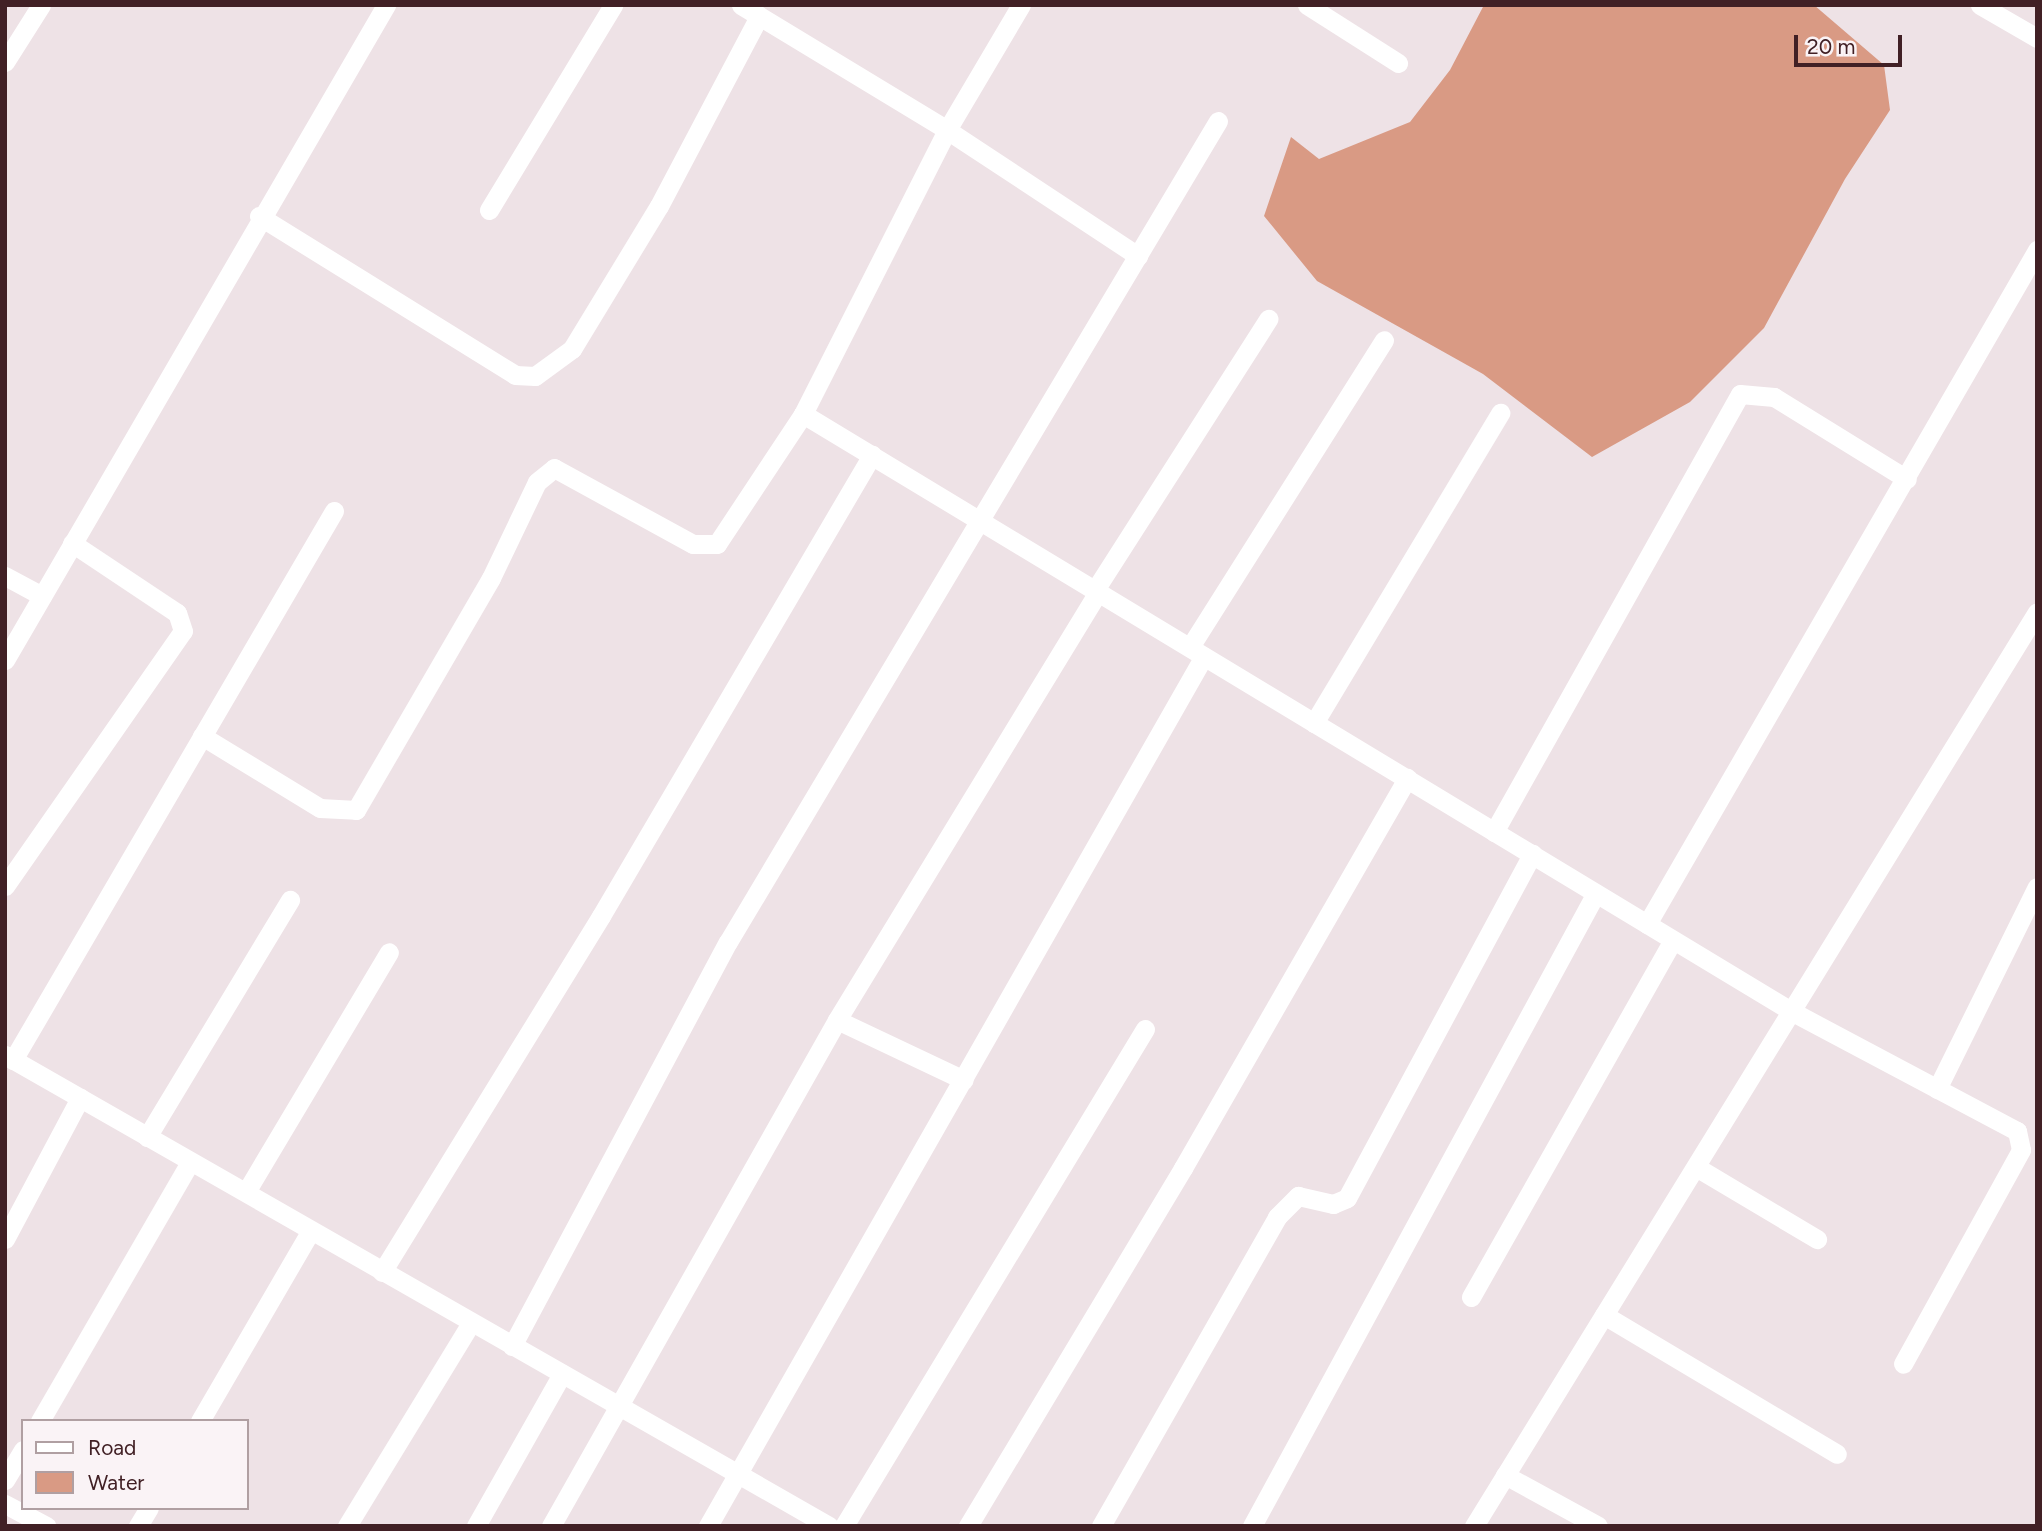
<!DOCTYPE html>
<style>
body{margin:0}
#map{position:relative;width:2042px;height:1531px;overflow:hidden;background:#eee2e6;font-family:Figtree,sans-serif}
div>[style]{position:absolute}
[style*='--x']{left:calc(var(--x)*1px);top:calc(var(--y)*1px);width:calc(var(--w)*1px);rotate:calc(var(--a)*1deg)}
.water>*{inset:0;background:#d99a84}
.minor>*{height:19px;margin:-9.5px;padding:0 9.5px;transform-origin:9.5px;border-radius:9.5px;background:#fff}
span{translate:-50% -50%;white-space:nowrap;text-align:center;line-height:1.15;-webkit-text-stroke:5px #faf3f6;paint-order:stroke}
.frame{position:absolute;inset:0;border:7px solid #412025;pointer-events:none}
.legend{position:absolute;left:21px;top:1419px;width:228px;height:91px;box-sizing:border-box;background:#faf3f6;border:2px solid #b09fa2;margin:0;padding:9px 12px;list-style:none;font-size:21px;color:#412025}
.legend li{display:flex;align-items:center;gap:14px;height:35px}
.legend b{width:35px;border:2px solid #b09fa2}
.scale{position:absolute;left:1794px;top:35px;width:108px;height:32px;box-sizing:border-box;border:4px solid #412025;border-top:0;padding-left:9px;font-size:21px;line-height:24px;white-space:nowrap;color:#412025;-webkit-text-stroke:5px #faf3f6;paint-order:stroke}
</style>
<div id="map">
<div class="water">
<div style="clip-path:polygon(1484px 5px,1814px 5px,1884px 65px,1890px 110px,1845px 179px,1764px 328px,1690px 402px,1592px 457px,1483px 374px,1317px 281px,1264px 216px,1291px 137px,1319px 159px,1410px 122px,1450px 70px)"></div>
</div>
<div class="minor">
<div style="--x:741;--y:5;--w:241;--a:31.2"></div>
<div style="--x:947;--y:130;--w:229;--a:33.4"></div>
<div style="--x:1307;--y:5;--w:108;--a:32.5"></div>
<div style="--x:1980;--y:5;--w:66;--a:30.1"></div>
<div style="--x:5;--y:62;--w:67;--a:-57.7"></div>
<div style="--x:489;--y:210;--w:240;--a:-58.8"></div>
<div style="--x:259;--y:216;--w:301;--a:31.8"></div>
<div style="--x:515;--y:375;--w:20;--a:3"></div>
<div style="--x:535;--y:376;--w:46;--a:-36.1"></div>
<div style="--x:572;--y:349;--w:167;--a:-58.7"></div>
<div style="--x:659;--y:206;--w:215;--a:-62.2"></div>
<div style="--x:803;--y:414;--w:1154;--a:31.14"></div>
<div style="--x:1791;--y:1011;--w:256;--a:28"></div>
<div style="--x:2017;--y:1131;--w:19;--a:78"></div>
<div style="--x:2021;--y:1150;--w:244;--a:118.9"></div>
<div style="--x:5;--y:576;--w:42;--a:28.4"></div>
<div style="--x:1095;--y:590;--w:322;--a:-57.4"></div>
<div style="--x:1190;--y:647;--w:363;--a:-57.7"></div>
<div style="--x:5;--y:660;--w:758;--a:-59.81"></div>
<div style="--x:1314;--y:723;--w:362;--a:-59"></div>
<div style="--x:202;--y:736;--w:138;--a:31.4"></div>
<div style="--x:320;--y:808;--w:36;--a:3"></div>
<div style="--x:356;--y:810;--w:268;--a:-59.8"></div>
<div style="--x:491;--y:578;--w:106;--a:-64.4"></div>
<div style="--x:537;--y:482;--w:22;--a:-39"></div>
<div style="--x:554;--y:468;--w:158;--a:28.7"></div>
<div style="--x:693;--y:544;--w:24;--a:0"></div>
<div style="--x:717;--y:544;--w:156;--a:-56.5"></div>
<div style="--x:803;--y:414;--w:318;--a:-63.1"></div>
<div style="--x:947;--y:130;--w:145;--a:-59.4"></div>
<div style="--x:1494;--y:832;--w:502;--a:-60.68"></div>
<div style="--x:1740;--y:394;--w:34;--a:5"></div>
<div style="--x:1774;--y:397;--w:156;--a:31.7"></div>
<div style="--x:5;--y:886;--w:311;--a:-55.1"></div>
<div style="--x:183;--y:631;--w:19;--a:-108"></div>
<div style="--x:177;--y:613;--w:126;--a:-146.3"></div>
<div style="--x:1647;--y:924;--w:779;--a:-59.94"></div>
<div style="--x:837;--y:1020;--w:140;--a:25.3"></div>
<div style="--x:5;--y:1055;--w:949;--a:29.75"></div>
<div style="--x:13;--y:1060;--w:636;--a:-59.69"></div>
<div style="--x:1937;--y:1089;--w:225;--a:-63.7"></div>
<div style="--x:147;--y:1137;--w:277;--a:-58.9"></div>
<div style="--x:1696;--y:1167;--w:141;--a:30.8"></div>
<div style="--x:246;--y:1192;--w:279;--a:-59.2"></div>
<div style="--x:5;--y:1239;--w:160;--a:-62"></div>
<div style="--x:382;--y:1272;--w:418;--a:-58.4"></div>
<div style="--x:601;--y:916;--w:535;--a:-59.55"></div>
<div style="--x:1471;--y:1297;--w:410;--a:-60.5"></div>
<div style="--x:1604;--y:1315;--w:271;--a:30.8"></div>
<div style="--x:512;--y:1346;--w:458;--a:-61.9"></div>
<div style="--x:728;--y:942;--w:956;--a:-59.17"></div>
<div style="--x:40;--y:1421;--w:299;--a:-59.9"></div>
<div style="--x:200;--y:1421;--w:219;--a:-59.8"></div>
<div style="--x:1505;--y:1475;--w:106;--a:28.7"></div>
<div style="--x:5;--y:1480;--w:35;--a:-59"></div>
<div style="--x:5;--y:1504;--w:47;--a:28.2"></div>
<div style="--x:138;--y:1526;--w:21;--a:-59"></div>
<div style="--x:347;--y:1526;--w:238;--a:-58.6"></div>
<div style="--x:476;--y:1526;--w:175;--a:-60.5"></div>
<div style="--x:551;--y:1526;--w:581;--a:-60.52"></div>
<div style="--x:837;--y:1020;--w:501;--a:-58.62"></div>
<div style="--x:708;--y:1526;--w:1001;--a:-60.31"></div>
<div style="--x:844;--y:1526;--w:581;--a:-58.8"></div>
<div style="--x:968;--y:1526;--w:418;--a:-59"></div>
<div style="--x:1183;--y:1168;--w:450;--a:-60.1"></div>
<div style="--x:1101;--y:1526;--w:356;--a:-60.3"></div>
<div style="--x:1277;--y:1217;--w:30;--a:-45"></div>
<div style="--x:1298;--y:1196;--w:36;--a:13"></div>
<div style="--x:1333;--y:1204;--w:15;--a:-23"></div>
<div style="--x:1347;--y:1198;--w:391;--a:-61.7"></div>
<div style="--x:1252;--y:1526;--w:720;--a:-61.48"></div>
<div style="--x:1474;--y:1526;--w:1073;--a:-58.37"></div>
</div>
<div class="frame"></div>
<ul class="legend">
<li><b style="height:9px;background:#fff"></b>Road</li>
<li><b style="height:19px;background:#d99a84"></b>Water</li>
</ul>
<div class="scale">20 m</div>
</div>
